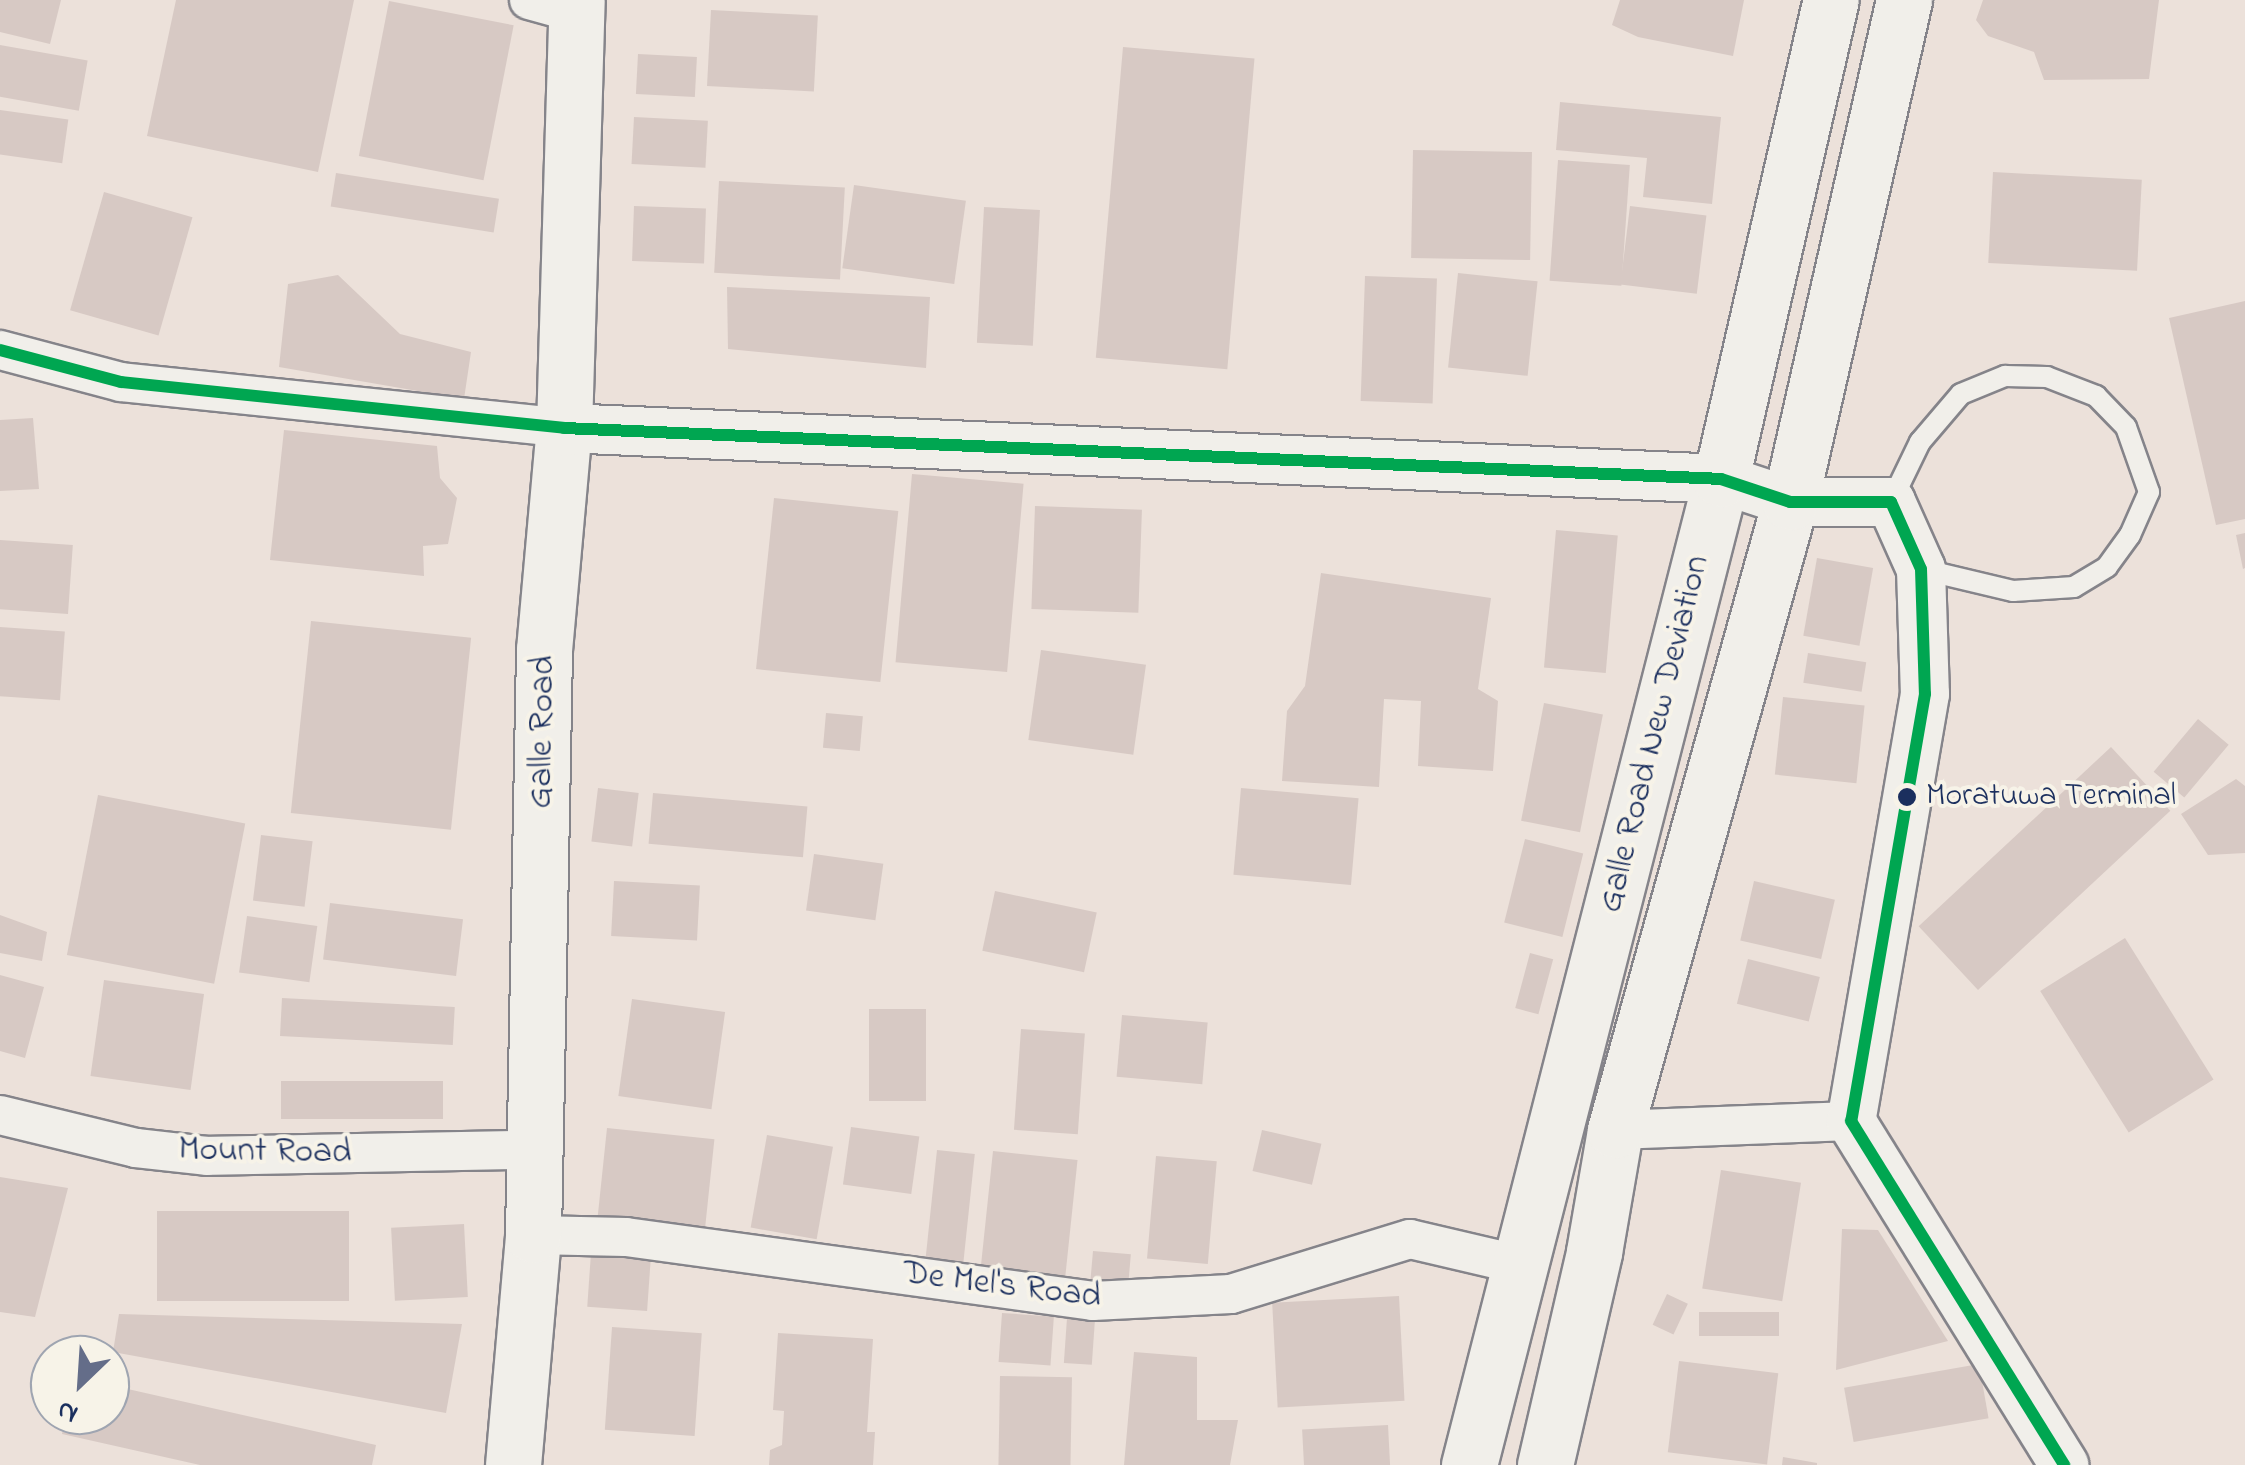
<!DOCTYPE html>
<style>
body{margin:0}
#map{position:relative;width:2245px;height:1465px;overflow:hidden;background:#ece1da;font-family:"Indie Flower",sans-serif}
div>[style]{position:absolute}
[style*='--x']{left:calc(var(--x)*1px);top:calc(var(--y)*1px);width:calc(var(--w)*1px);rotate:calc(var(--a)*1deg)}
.building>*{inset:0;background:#d7c9c4;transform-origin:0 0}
.roads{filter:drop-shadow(2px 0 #85848a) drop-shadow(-2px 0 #85848a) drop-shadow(0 2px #85848a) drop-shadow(0 -2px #85848a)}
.service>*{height:20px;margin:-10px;padding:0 10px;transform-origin:10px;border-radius:10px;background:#f1efea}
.minor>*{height:38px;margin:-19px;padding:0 19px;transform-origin:19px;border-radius:19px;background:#f1efea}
.tertiary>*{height:48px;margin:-24px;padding:0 24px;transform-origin:24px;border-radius:24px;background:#f1efea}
.primary>*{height:55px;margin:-27.5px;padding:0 27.5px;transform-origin:27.5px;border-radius:27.5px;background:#f1efea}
.trunk>*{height:55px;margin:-27.5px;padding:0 27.5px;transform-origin:27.5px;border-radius:27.5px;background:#f1efea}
.bus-1>*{height:12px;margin:-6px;padding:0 6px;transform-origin:6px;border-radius:6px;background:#00a651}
.dots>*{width:28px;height:28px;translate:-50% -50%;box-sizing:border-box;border:5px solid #f7f3e8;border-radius:50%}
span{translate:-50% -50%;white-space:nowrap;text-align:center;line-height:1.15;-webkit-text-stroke:8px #f7f3e8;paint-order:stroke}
.bus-label{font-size:32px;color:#1b2f5e}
.left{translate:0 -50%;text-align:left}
.street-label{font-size:35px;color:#1b2f5e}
.north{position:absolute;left:30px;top:1335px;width:100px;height:100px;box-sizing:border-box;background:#f7f3e8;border:2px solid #9fa5b1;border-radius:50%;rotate:205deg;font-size:28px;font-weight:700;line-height:40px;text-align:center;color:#1b2f5e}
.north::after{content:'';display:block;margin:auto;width:35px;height:45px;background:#646d89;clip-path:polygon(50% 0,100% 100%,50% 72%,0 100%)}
</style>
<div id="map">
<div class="building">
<div style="clip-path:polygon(0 0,61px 0,50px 44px,0 32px)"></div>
<div style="clip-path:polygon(176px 0,354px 0,318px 172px,147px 136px)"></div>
<div style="clip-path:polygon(1620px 0,1744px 0,1733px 56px,1638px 37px,1612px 25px)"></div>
<div style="clip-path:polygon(1983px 0,2159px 0,2149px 79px,2044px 80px,2034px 52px,1988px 36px,1976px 20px)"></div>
<div style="left:389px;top:1px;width:127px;height:158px;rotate:11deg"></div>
<div style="left:711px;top:10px;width:107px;height:76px;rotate:3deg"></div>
<div style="left:0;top:45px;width:89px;height:51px;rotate:10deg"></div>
<div style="left:1123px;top:47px;width:132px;height:312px;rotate:5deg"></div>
<div style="left:638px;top:54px;width:59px;height:40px;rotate:3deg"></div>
<div style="clip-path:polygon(1560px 102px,1721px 117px,1712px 204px,1643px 197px,1647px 158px,1556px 150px)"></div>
<div style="left:0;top:110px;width:69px;height:44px;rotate:8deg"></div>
<div style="left:634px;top:117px;width:74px;height:47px;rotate:3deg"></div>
<div style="left:1413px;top:150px;width:119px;height:108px;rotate:1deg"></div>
<div style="left:1558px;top:160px;width:72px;height:121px;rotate:4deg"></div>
<div style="left:1993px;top:172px;width:149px;height:91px;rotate:3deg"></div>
<div style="left:336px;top:173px;width:165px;height:34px;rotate:9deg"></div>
<div style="left:719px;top:181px;width:126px;height:92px;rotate:3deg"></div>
<div style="left:854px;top:185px;width:113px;height:84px;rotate:8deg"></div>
<div style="left:104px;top:192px;width:92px;height:123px;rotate:16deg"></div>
<div style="left:634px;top:206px;width:72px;height:55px;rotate:2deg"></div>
<div style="left:1630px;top:206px;width:77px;height:79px;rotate:7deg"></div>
<div style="left:984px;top:207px;width:56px;height:136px;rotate:3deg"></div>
<div style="left:1458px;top:273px;width:80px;height:95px;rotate:6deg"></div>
<div style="clip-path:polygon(338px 275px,400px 334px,471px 352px,464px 399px,279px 367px,288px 284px)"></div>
<div style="left:1365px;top:276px;width:72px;height:125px;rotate:2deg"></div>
<div style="clip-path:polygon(727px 287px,930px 297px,926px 368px,728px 349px)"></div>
<div style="clip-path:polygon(2245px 301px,2245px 519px,2216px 525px,2169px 318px)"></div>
<div style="clip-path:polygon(33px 418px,39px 489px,0 491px,0 420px)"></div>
<div style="clip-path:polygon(284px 430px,437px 446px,440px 478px,457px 498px,448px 544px,423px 546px,424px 576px,270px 560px)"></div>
<div style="left:912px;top:474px;width:112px;height:189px;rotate:5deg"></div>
<div style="left:774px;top:498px;width:125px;height:172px;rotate:6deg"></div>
<div style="left:1035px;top:506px;width:107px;height:103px;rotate:2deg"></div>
<div style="left:1556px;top:530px;width:62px;height:138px;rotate:5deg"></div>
<div style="clip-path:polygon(2245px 533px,2245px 568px,2243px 569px,2236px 535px)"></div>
<div style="left:0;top:540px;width:73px;height:69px;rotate:4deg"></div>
<div style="left:1817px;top:558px;width:57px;height:79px;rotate:10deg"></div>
<div style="clip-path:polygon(1321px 573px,1491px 598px,1478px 689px,1498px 701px,1493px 771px,1418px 766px,1421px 701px,1384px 699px,1379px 787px,1282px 781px,1287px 711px,1305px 686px)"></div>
<div style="left:311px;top:621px;width:161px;height:193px;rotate:6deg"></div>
<div style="left:0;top:627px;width:65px;height:69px;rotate:4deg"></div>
<div style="left:1041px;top:650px;width:106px;height:91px;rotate:8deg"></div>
<div style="left:1808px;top:653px;width:59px;height:30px;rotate:9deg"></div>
<div style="left:1783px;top:697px;width:82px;height:78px;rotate:6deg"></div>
<div style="left:1544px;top:703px;width:60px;height:120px;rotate:11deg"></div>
<div style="left:826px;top:713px;width:37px;height:35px;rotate:5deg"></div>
<div style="left:2198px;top:719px;width:40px;height:69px;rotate:40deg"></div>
<div style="left:2111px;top:747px;width:87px;height:263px;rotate:47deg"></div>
<div style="clip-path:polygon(2236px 779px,2245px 786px,2245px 853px,2208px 855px,2181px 814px)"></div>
<div style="left:598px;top:788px;width:41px;height:54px;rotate:7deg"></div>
<div style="left:1241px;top:788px;width:118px;height:87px;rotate:5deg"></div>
<div style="left:653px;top:793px;width:155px;height:51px;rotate:5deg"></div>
<div style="left:98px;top:795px;width:150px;height:163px;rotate:11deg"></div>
<div style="left:261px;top:835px;width:52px;height:66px;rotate:7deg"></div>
<div style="left:1525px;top:839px;width:60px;height:86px;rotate:14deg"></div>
<div style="left:814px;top:854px;width:70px;height:57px;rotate:8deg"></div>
<div style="left:614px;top:881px;width:86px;height:55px;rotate:3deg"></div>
<div style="left:1754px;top:881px;width:83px;height:61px;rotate:13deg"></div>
<div style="left:995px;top:891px;width:104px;height:61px;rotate:12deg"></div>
<div style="left:330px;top:903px;width:134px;height:57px;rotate:7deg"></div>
<div style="clip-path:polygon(0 915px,47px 932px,42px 961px,0 953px)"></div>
<div style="left:247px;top:916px;width:71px;height:57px;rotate:8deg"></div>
<div style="left:2125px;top:938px;width:167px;height:100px;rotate:58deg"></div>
<div style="left:1530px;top:953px;width:24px;height:57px;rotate:15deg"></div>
<div style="left:1748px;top:959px;width:74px;height:46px;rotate:14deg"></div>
<div style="clip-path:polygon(0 975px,44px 987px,25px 1058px,0 1051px)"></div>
<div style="left:104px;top:980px;width:101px;height:97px;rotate:8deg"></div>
<div style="left:282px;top:998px;width:173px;height:38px;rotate:3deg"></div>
<div style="left:632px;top:999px;width:94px;height:98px;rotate:8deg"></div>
<div style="left:869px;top:1009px;width:57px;height:92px"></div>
<div style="left:1122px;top:1015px;width:86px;height:62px;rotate:5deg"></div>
<div style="left:1021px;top:1029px;width:64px;height:101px;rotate:4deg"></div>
<div style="left:281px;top:1081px;width:162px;height:38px"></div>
<div style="left:851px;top:1127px;width:69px;height:58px;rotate:8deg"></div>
<div style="left:607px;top:1128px;width:108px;height:91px;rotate:6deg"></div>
<div style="left:1262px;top:1130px;width:61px;height:42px;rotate:13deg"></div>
<div style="left:767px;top:1135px;width:67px;height:94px;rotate:10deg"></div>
<div style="left:937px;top:1150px;width:38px;height:112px;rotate:6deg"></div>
<div style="left:993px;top:1151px;width:85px;height:122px;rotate:6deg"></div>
<div style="left:1156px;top:1156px;width:61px;height:103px;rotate:5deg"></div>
<div style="left:1721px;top:1170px;width:81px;height:120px;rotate:9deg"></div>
<div style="clip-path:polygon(0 1177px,68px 1188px,35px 1317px,0 1312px)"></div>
<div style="left:157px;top:1211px;width:192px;height:90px"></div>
<div style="left:464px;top:1224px;width:73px;height:73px;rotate:87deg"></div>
<div style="clip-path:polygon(1842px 1229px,1878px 1230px,1948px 1341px,1836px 1370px)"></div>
<div style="left:1093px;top:1251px;width:38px;height:29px;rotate:5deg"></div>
<div style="left:591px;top:1253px;width:60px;height:54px;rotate:4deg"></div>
<div style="left:1667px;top:1294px;width:23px;height:34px;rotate:25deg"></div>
<div style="left:1399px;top:1296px;width:105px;height:127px;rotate:87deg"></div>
<div style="left:1779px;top:1312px;width:24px;height:80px;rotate:90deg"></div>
<div style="left:1002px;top:1313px;width:52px;height:49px;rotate:4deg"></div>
<div style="clip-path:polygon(119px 1314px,462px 1324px,446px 1413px,113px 1352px)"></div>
<div style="left:1067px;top:1318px;width:28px;height:45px;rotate:4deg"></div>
<div style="left:612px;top:1327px;width:90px;height:103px;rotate:4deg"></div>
<div style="clip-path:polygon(778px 1333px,873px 1339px,867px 1432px,875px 1432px,873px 1465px,769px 1465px,770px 1450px,782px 1445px,784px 1411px,773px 1410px)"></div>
<div style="clip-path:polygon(1134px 1352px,1197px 1357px,1197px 1420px,1238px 1420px,1230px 1465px,1124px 1465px)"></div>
<div style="left:1679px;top:1361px;width:100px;height:92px;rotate:7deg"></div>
<div style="left:1979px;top:1364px;width:55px;height:137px;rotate:80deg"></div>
<div style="left:1000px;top:1376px;width:72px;height:89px;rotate:1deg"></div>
<div style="clip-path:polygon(110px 1385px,376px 1445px,372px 1465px,200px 1465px,62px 1434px,66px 1415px,110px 1415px)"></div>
<div style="left:1388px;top:1425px;width:40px;height:86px;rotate:87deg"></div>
<div style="clip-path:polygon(1783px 1457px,1817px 1463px,1817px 1465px,1782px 1465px)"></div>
</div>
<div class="roads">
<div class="service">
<div style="--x:1891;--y:502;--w:67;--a:-64.2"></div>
<div style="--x:1920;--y:442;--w:63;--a:-49.5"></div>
<div style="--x:1961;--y:394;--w:48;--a:-22.2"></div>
<div style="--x:2005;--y:376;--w:42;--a:1.4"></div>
<div style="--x:2047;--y:377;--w:53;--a:21.2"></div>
<div style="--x:2096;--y:396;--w:43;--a:45.9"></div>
<div style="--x:2126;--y:427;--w:69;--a:70.5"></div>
<div style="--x:2149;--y:492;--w:47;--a:113.8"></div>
<div style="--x:2130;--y:535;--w:39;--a:126"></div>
<div style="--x:2107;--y:567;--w:39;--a:149"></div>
<div style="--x:2074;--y:587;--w:61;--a:176.2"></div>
<div style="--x:2013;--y:591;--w:95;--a:-166.6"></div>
</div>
<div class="minor">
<div style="--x:529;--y:0;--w:49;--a:15.5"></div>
<div style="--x:0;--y:350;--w:125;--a:14.8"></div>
<div style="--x:121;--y:382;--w:445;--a:5.9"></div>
<div style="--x:0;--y:1115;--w:140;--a:13.6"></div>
<div style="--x:136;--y:1148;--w:71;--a:6.4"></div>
<div style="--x:207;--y:1156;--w:327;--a:-1.1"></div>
<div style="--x:1615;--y:1130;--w:236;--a:-2.2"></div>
<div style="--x:533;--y:1235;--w:93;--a:1.2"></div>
<div style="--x:626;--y:1237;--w:471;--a:7.8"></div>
<div style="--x:1093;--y:1301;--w:138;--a:-2.9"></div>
<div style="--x:1231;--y:1294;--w:187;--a:-17.1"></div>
<div style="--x:1410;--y:1239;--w:114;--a:13.2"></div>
</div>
<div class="tertiary">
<div style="--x:564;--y:428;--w:1158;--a:2.52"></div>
<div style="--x:1721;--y:479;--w:73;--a:18.4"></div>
<div style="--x:1790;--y:502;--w:101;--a:0"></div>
<div style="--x:1891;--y:502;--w:73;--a:65.9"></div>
<div style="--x:1921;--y:569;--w:125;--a:88.2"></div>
<div style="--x:1925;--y:694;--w:433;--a:99.8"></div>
<div style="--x:1851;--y:1121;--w:405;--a:58.2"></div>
</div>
<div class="primary">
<div style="--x:1469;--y:1465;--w:1018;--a:-75.66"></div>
<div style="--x:1721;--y:479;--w:491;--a:-77.1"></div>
<div style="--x:1545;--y:1465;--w:219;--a:-77"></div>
<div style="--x:1594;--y:1252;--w:124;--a:-80.2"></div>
<div style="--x:1615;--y:1130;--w:652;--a:-74.43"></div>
<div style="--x:1790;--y:502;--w:515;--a:-77.21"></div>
</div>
<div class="trunk">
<div style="--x:513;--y:1465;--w:231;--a:-85"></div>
<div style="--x:533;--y:1235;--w:585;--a:-88.92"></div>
<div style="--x:544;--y:650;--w:223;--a:-84.9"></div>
<div style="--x:564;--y:428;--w:428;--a:-88.3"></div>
</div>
</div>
<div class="bus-1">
<div style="--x:0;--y:350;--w:125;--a:14.8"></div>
<div style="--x:121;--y:382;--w:445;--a:5.9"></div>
<div style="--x:564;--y:428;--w:1158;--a:2.52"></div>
<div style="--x:1721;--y:479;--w:73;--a:18.4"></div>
<div style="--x:1790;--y:502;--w:101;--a:0"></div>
<div style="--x:1891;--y:502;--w:73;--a:65.9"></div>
<div style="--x:1921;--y:569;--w:125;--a:88.2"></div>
<div style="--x:1925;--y:694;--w:433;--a:99.8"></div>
<div style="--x:1851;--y:1121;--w:405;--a:58.2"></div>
</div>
<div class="dots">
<div style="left:1907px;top:797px;background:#1b2f5e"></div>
</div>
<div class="bus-label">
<span class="left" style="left:1926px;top:797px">Moratuwa Terminal</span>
</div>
<div class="street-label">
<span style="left:543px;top:732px;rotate:-89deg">Galle Road</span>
<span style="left:1655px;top:734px;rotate:-76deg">Galle Road New Deviation</span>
<span style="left:265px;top:1152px;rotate:1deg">Mount Road</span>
<span style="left:1002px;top:1286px;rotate:7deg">De Mel's Road</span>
</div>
<div class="north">N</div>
</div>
